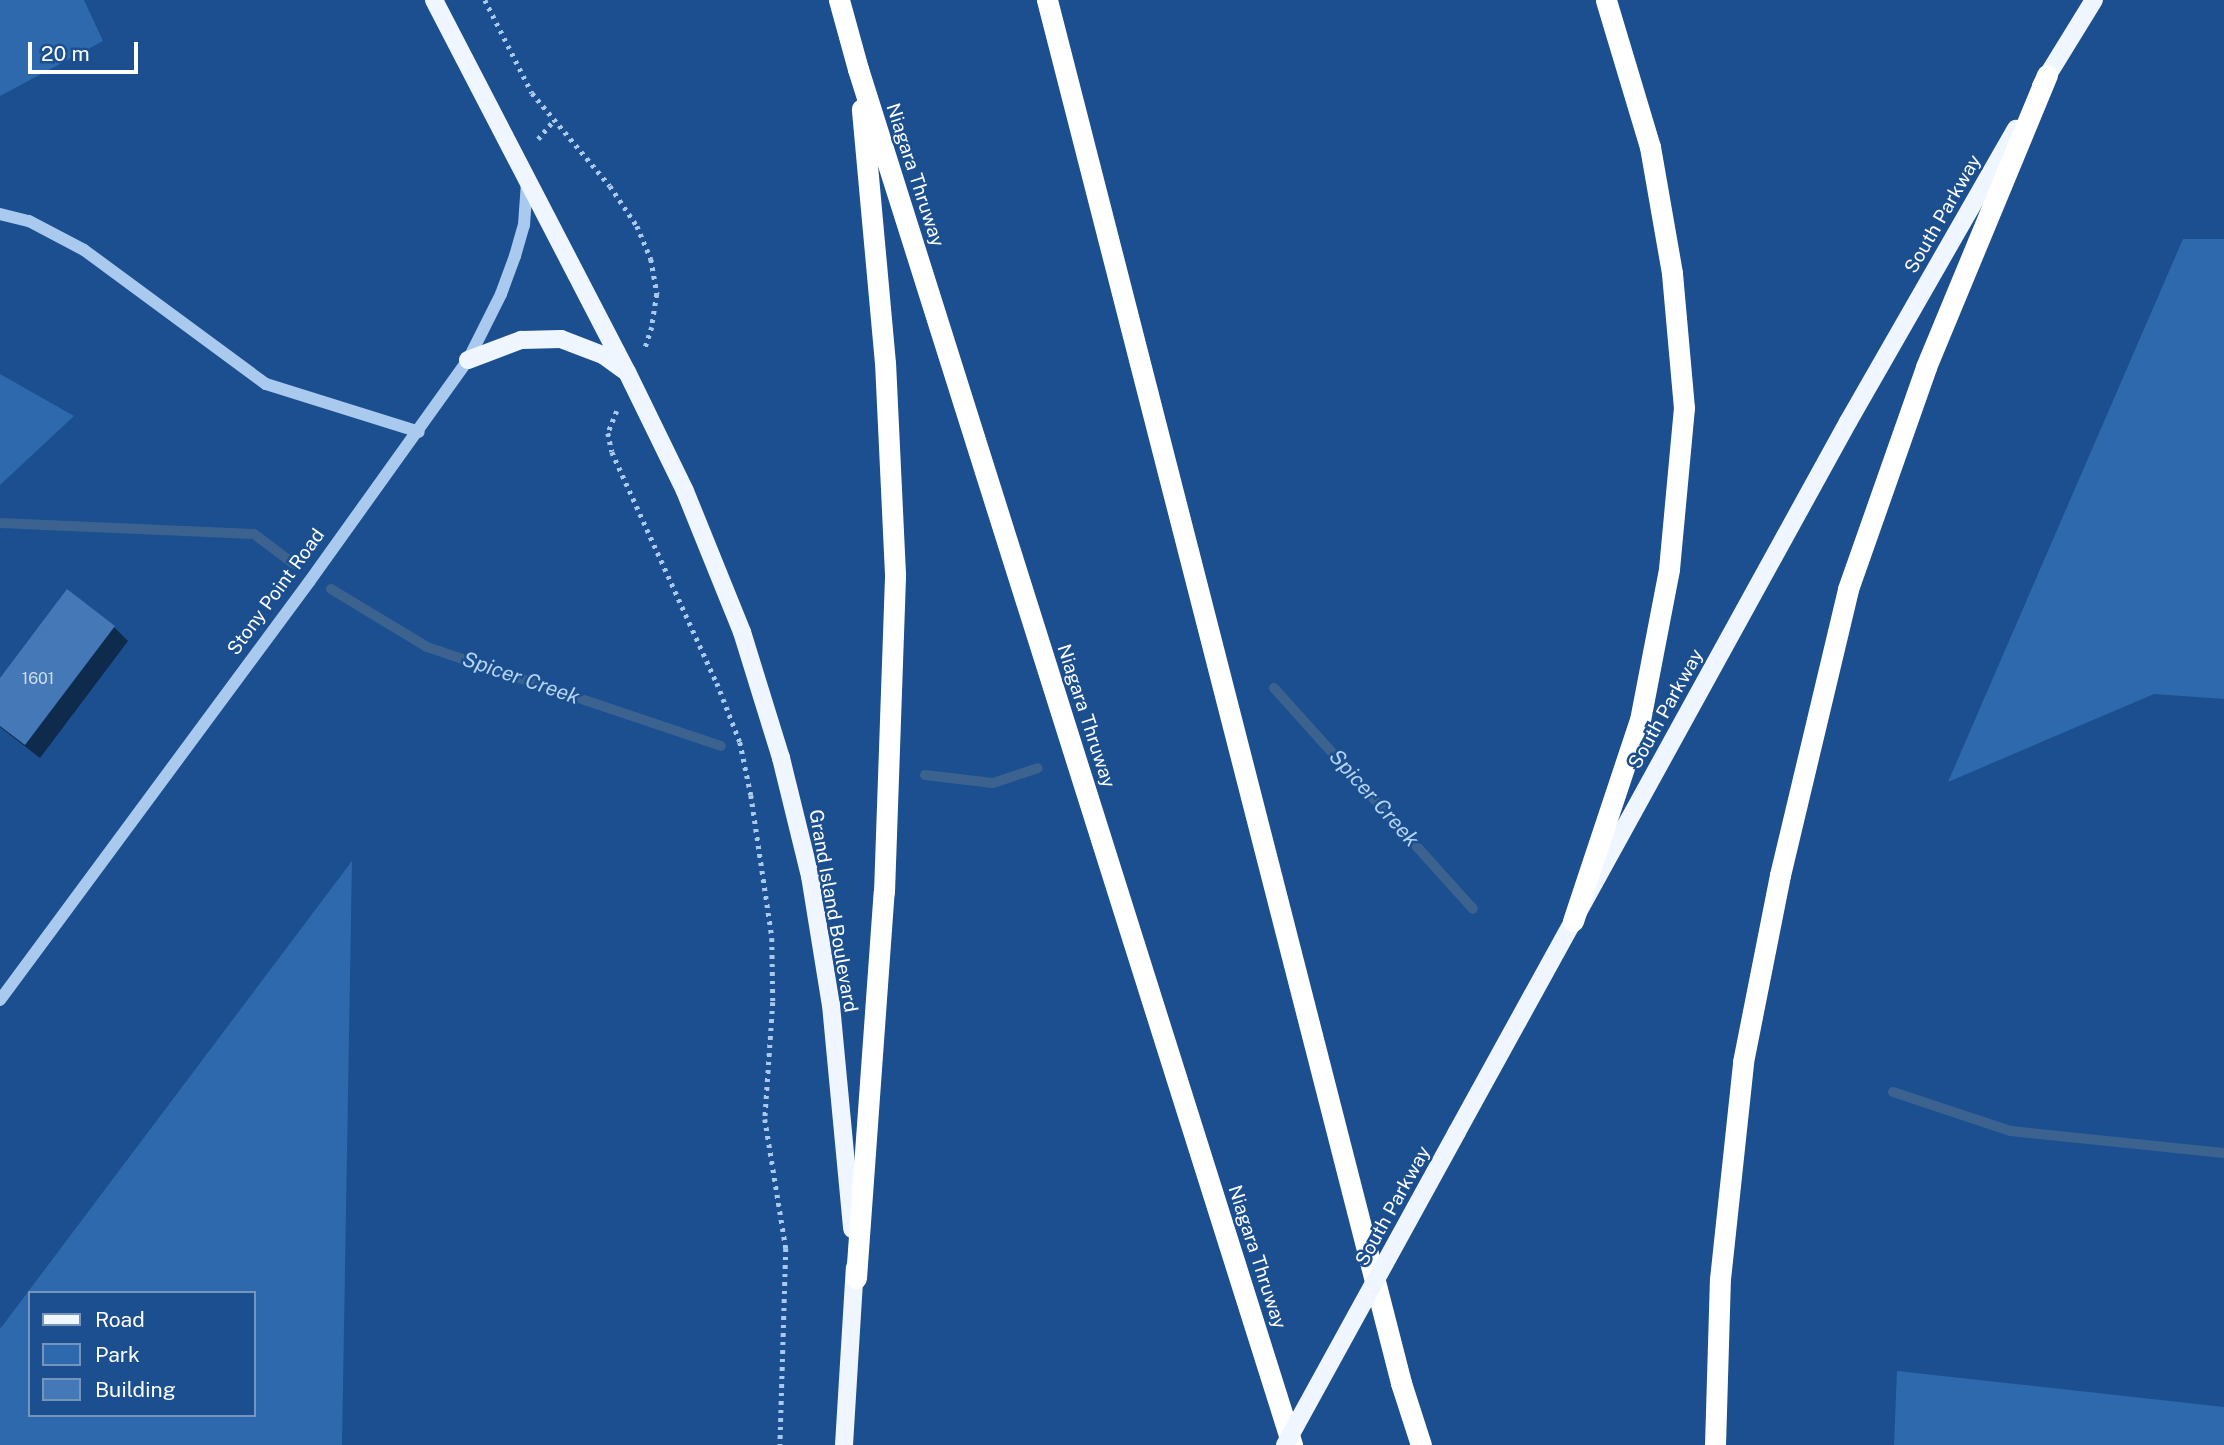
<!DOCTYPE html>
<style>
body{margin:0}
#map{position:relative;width:2224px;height:1445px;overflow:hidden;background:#1b4f8f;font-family:"Public Sans",sans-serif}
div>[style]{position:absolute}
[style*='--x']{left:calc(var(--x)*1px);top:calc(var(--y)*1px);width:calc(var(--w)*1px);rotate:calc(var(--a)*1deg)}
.green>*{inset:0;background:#2e69ad}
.shadow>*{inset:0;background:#0007}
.stream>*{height:10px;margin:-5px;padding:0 5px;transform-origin:5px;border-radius:5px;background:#3c6290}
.building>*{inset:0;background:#4478b7}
.path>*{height:4.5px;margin-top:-2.25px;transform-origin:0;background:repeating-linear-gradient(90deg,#a9c9ee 0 3.5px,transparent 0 8.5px)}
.minor>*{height:12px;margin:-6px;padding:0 6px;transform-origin:6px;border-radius:6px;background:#a9c9ee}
.major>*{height:18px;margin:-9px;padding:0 9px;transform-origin:9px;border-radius:9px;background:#f0f6ff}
.highway>*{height:21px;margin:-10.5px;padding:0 10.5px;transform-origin:10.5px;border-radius:10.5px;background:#fff}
.major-bridge>*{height:18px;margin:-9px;padding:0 9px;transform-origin:9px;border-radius:9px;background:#f0f6ff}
span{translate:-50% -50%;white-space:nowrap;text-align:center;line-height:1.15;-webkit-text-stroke:5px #1b4f8f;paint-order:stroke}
.number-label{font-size:16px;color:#d0dded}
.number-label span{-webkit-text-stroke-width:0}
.street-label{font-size:19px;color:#fff}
.water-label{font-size:21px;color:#b5d3f5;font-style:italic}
.legend{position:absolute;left:28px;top:1291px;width:228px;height:126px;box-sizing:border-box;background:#1b4f8f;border:2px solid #7695bc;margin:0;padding:9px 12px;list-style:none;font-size:21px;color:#fff}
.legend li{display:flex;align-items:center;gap:14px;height:35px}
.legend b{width:35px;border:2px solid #7695bc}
.scale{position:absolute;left:28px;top:42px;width:110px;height:32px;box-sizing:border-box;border:4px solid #fff;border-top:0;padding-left:9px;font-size:21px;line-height:24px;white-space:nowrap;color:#fff;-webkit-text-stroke:5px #1b4f8f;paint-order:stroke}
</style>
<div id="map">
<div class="green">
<div style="clip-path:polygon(0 0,84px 0,103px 41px,0 96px)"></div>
<div style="clip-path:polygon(2183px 239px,2224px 239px,2224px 699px,2154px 694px,1948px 782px)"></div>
<div style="clip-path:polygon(0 374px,74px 416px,0 485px)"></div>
<div style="clip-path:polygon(evenodd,352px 861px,342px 1445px,0 1445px,0 1329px,352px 861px,30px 1293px,254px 1293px,254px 1415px,30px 1415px,30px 1293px)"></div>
<div style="clip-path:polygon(1897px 1371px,2224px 1407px,2224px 1445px,1894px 1445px)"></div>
</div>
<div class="shadow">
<div style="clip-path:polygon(114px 627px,128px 641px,40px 758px,0 727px,0 681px)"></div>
</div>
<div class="stream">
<div style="--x:0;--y:523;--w:254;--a:2.5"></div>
<div style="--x:254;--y:534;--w:50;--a:36.9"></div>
<div style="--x:331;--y:589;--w:112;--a:31.1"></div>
<div style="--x:427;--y:647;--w:310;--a:18.6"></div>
<div style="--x:1274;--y:688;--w:297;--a:48"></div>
<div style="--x:925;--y:775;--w:68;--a:6.7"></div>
<div style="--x:993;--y:783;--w:47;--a:-18.4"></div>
<div style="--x:1893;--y:1092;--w:124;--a:18.3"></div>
<div style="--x:2011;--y:1131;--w:214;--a:5.9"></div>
</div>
<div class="building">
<div style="clip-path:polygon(67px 589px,115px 626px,25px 745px,0 726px,0 678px)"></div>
</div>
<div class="path">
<div style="--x:485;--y:0;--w:104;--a:63.2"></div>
<div style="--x:532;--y:93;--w:121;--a:50"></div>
<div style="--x:610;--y:186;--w:48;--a:56"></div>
<div style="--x:637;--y:226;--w:36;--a:67"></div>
<div style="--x:651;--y:259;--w:36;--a:80"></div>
<div style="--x:657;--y:294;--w:33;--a:99"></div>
<div style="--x:652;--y:327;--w:23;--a:108"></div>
<div style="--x:538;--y:139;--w:23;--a:-50"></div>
<div style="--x:617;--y:411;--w:24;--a:112"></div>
<div style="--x:608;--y:433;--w:19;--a:78"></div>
<div style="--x:612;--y:452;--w:254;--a:65.6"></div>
<div style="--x:717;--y:683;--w:63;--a:68.7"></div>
<div style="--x:740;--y:742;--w:54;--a:78.3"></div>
<div style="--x:751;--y:795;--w:145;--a:81.6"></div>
<div style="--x:772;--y:938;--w:64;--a:89.1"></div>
<div style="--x:773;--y:1002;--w:117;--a:93.9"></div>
<div style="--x:765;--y:1119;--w:131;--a:80.8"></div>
<div style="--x:786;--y:1248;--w:197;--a:91.7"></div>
</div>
<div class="minor">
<div style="--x:0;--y:214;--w:30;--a:14"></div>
<div style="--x:29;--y:221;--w:62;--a:27.8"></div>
<div style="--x:84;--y:250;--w:226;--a:36.4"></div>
<div style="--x:266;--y:384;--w:160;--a:17.4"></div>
<div style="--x:0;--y:1000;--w:520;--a:-53.53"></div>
<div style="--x:309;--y:582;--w:273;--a:-54.4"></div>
<div style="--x:468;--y:360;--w:74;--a:-63.4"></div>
<div style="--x:501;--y:294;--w:40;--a:-69.8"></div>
<div style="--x:515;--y:256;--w:32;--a:-74"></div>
<div style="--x:524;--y:225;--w:43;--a:-86"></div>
</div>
<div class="major">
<div style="--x:434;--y:0;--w:419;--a:62.6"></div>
<div style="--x:627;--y:372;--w:132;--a:64"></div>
<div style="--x:685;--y:491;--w:152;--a:68"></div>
<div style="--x:742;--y:632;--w:132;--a:72.8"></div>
<div style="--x:781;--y:758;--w:122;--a:76.2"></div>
<div style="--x:810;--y:876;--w:131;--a:80.8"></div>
<div style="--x:831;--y:1005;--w:225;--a:84.6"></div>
<div style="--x:2041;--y:86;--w:101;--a:-58.4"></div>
<div style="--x:468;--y:360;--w:57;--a:-20.7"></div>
<div style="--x:521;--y:340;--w:40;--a:-1.4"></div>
<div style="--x:561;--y:339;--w:45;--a:20.9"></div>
<div style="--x:603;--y:355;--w:26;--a:36"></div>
<div style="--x:1457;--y:1132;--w:811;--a:-61.16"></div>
<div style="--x:1848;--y:422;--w:338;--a:-60.2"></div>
<div style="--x:844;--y:1445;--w:178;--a:-86.5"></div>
</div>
<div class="highway">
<div style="--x:839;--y:0;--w:72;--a:74.6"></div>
<div style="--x:858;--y:69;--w:1443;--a:72.49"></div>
<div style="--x:1047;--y:0;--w:1428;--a:75.64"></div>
<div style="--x:1401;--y:1383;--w:65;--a:72.1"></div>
<div style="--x:1573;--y:921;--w:212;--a:-71.6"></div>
<div style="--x:1640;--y:720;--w:154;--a:-79.1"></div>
<div style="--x:1669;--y:569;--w:162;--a:-84.7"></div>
<div style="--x:1684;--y:408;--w:136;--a:-95.1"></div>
<div style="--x:1672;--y:273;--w:128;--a:-99.9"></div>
<div style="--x:1650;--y:147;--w:153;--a:-106.7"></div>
<div style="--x:856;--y:1278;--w:387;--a:-85.9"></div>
<div style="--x:884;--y:892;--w:318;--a:-88"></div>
<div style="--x:895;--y:574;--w:211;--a:-92.7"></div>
<div style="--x:885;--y:363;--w:255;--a:-95.2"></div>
<div style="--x:1715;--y:1445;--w:166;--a:-88.3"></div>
<div style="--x:1720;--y:1279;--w:218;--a:-83.9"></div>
<div style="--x:1743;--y:1062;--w:191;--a:-78.8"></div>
<div style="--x:1780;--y:875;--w:294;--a:-76.6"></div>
<div style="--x:1848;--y:589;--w:235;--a:-70.6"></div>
<div style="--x:1926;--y:367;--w:316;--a:-67.5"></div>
</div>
<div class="major-bridge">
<div style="--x:1285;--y:1445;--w:357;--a:-61.2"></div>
</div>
<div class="number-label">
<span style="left:38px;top:679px">1601</span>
</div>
<div class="street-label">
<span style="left:915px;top:175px;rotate:72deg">Niagara Thruway</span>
<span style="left:1943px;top:214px;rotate:-60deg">South Parkway</span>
<span style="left:276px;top:592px;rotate:-54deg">Stony Point Road</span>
<span style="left:1666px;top:709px;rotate:-61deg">South Parkway</span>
<span style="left:1086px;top:716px;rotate:72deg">Niagara Thruway</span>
<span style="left:833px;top:911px;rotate:80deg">Grand Island Boulevard</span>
<span style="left:1393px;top:1206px;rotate:-61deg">South Parkway</span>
<span style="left:1257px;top:1257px;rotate:72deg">Niagara Thruway</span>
</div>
<div class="water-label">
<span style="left:521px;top:678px;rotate:19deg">Spicer Creek</span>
<span style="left:1374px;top:798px;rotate:48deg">Spicer Creek</span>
</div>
<ul class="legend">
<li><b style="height:9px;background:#f0f6ff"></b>Road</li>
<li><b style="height:19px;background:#2e69ad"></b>Park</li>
<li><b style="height:19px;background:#4478b7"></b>Building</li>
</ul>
<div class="scale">20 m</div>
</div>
